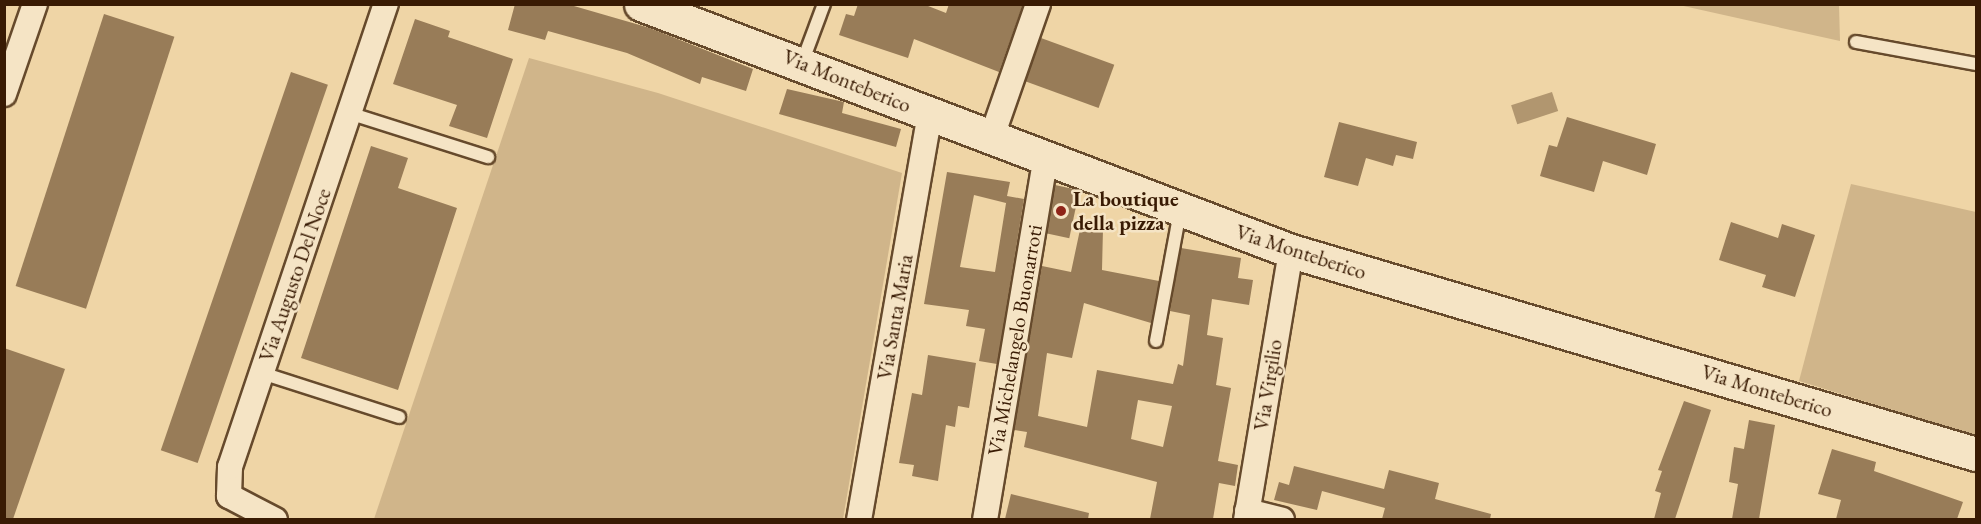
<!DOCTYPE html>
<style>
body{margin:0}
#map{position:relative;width:1981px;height:524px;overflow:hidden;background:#efd5a6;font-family:"EB Garamond",serif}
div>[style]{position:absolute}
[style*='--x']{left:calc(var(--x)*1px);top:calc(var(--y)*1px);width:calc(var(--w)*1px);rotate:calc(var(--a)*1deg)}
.green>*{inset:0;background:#d0b58a}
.water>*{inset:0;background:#b1966f;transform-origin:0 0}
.building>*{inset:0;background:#987c58;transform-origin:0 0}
.roads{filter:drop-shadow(2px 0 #664a2c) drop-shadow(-2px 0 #664a2c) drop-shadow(0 2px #664a2c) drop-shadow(0 -2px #664a2c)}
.lane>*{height:12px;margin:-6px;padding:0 6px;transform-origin:6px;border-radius:6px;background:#f5e4c5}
.street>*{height:24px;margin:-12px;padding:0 12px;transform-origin:12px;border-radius:12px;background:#f5e4c5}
.secondary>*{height:33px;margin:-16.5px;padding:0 16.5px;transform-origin:16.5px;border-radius:16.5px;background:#f5e4c5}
.dots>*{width:16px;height:16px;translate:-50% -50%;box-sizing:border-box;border:3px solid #f5e4c5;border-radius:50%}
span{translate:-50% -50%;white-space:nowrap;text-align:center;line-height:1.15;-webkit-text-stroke:5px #f5e4c5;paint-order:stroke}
.street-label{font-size:21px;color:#391b04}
.poi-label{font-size:21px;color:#391b04;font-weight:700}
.left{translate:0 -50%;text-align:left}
.frame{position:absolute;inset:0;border:6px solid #391b04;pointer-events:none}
</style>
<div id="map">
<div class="green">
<div style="clip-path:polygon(1679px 5px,1839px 5px,1840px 41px)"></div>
<div style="clip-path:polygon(529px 58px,658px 93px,902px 173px,843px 519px,374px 519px)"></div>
<div style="clip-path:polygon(1851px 184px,1976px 212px,1976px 436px,1799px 381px)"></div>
</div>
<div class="water">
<div style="left:1552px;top:92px;width:20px;height:43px;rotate:72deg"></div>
</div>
<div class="building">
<div style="clip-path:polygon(515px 4px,567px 4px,650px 28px,753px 69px,746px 91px,702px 77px,700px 84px,627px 53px,548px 31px,545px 40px,508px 30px)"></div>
<div style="clip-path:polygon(858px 4px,923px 4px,946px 13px,949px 4px,1023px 4px,999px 72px,914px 39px,908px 58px,839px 35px,846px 14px,854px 16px)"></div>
<div style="left:104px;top:14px;width:74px;height:286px;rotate:18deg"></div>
<div style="clip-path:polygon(415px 19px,450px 31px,448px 37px,513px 59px,487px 138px,449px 126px,457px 105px,393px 84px)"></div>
<div style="left:1041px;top:38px;width:78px;height:46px;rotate:20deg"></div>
<div style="left:291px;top:72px;width:39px;height:400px;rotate:19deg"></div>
<div style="clip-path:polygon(787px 89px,844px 102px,842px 113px,901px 129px,896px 147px,779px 114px)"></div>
<div style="clip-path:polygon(1567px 117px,1656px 144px,1647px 175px,1603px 161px,1594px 192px,1540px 176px,1549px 145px,1557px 147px)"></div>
<div style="clip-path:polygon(1339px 122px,1417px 142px,1413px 159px,1396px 155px,1393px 166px,1366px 158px,1358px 186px,1324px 177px)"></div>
<div style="clip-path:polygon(371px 146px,408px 158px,398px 188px,457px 208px,398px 390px,301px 358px)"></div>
<div style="clip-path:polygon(evenodd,947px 172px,1010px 182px,1007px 196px,1024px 199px,997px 364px,979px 361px,985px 329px,966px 326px,969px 310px,924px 304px,947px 172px,974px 195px,1006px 203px,1007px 197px,995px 272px,960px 267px,974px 195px)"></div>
<div style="left:1055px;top:185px;width:25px;height:49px;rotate:12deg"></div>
<div style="clip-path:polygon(1731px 222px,1778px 238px,1782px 224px,1815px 235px,1795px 297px,1762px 287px,1766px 275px,1719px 260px)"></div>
<div style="clip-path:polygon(evenodd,1081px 225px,1103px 229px,1102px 270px,1159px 281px,1151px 323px,1084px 303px,1072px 358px,1047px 353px,1038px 416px,1087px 427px,1097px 370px,1173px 384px,1178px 364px,1183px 366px,1190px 315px,1170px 311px,1181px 248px,1241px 258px,1238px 278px,1253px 280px,1249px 305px,1212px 299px,1207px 335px,1223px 338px,1216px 385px,1231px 388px,1218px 461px,1238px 465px,1235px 486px,1219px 483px,1213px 519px,1150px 519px,1157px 482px,1024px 447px,1027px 432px,1014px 430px,1042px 266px,1071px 272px,1081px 225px,1138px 400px,1172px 406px,1163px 447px,1131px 439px,1138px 400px)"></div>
<div style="clip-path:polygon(4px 348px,65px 369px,13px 519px,4px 519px)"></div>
<div style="clip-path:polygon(928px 355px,976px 363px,969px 408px,958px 406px,955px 427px,946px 425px,938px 481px,912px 476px,914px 465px,899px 463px,912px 393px,922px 395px)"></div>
<div style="clip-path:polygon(1684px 401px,1711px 410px,1675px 519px,1654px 519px,1661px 493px,1655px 491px,1662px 471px,1658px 470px)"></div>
<div style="clip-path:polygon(1749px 420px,1775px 425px,1759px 519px,1732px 519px,1738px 484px,1729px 482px,1734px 447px,1744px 449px)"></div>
<div style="clip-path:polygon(1832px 449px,1876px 462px,1874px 471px,1963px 502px,1957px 519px,1836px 519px,1841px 500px,1818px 494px)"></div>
<div style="clip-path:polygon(1294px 466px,1384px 489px,1389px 470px,1439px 483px,1435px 499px,1491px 514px,1490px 519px,1382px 519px,1385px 508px,1322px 491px,1317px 510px,1274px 500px,1279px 482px,1289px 485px)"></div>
<div style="clip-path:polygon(1011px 494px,1089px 513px,1088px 519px,1005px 519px)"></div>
</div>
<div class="roads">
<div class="lane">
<div style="--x:1856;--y:42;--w:122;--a:10.4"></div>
<div style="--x:802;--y:63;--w:63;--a:-69.6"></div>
<div style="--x:349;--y:113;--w:146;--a:17.6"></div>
<div style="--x:1156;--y:341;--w:132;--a:-79.5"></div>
<div style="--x:262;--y:373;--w:144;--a:17.8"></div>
</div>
<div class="street">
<div style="--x:4;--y:94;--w:95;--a:-71"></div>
<div style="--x:991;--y:139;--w:143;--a:-70.8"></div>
<div style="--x:1247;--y:511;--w:36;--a:14"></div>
<div style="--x:275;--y:520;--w:52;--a:-152.4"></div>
<div style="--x:229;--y:496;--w:29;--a:-88"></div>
<div style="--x:230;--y:467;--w:489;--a:-71.4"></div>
<div style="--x:859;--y:520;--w:412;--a:-80.1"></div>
<div style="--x:985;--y:520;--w:364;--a:-80.5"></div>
<div style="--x:1246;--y:520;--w:273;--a:-80.5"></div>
</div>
<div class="secondary">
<div style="--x:641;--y:4;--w:695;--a:20.81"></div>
<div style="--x:1291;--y:251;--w:714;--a:16.51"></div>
</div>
</div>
<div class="dots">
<div style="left:1061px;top:211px;background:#8f2418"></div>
</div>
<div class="street-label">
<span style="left:847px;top:81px;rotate:22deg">Via Monteberico</span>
<span style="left:1301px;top:252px;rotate:18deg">Via Monteberico</span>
<span style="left:295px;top:275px;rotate:-71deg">Via Augusto Del Noce</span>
<span style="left:895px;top:317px;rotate:-80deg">Via Santa Maria</span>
<span style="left:1015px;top:340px;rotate:-80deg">Via Michelangelo Buonarroti</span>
<span style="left:1268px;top:385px;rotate:-81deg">Via Virgilio</span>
<span style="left:1767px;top:391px;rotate:17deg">Via Monteberico</span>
</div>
<div class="poi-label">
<span class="left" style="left:1073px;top:211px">La boutique<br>della pizza</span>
</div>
<div class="frame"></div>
</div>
